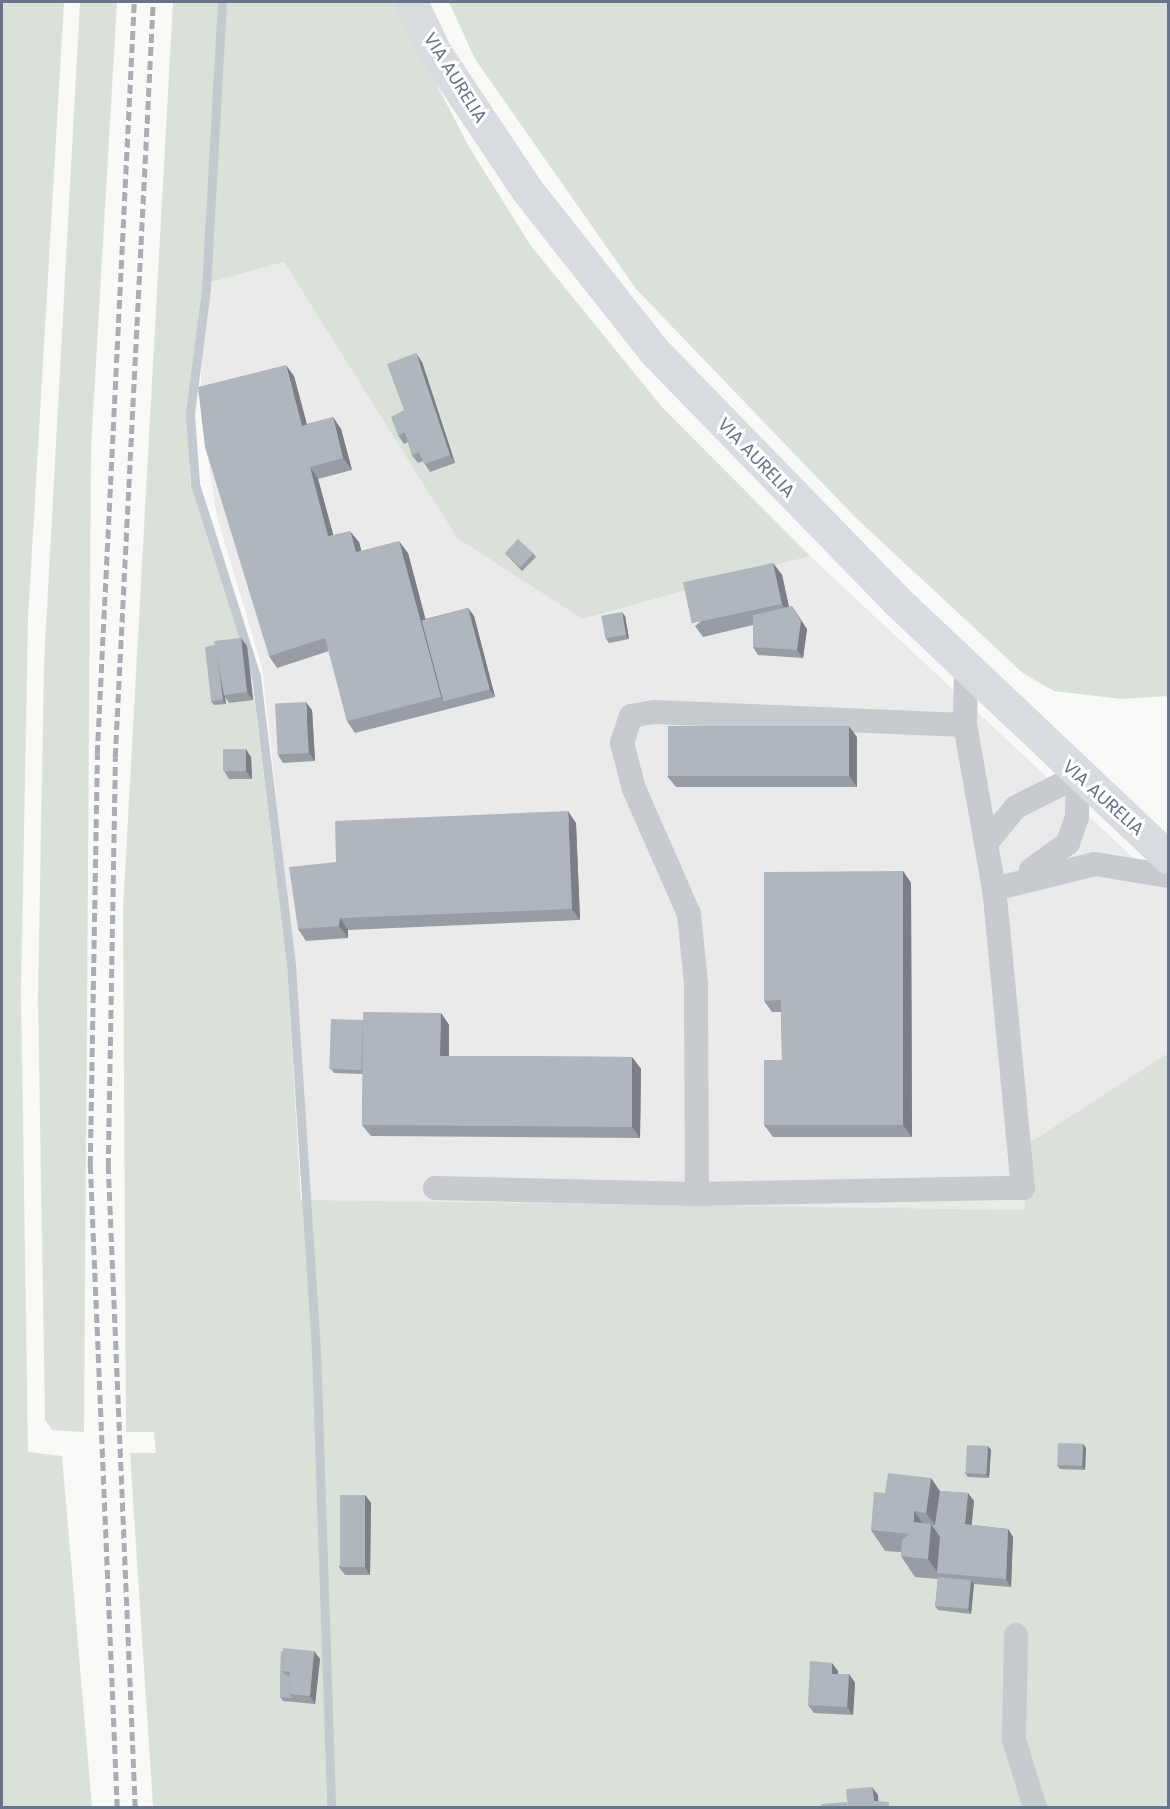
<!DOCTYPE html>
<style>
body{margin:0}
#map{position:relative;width:1170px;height:1809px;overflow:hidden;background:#f9f9f7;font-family:Poppins,sans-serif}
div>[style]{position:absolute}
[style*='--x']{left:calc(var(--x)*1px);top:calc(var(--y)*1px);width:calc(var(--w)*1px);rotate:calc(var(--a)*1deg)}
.built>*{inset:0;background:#eaeaea}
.green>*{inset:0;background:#dae1d8}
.stream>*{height:9px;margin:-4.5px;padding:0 4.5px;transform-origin:4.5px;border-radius:4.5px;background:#c2cad0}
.street>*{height:24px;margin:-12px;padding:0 12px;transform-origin:12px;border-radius:12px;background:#c7cace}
.primary>*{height:33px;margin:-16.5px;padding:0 16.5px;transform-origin:16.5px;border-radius:16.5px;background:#d8dbe0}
.rail>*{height:4.5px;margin-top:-2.25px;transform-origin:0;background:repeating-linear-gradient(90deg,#a9adb5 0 9px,transparent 0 13.5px)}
.wall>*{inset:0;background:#979da3}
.shaded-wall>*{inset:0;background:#7b7f85}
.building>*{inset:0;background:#b0b6be;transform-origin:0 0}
span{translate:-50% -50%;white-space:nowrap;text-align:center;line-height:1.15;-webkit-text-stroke:6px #fff;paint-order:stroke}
.street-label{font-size:18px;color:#677489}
.frame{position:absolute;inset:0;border:3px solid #677489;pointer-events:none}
</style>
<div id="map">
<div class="built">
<div style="clip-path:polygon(284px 262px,457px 538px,582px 619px,810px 556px,1168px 890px,1168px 1053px,1026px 1145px,1026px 1210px,309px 1204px,294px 960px,262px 667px,217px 517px,200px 408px,204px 284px)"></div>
</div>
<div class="green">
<div style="clip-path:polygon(2px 2px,64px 2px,28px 619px,21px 991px,28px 1452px,62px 1456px,92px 1807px,2px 1807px)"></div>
<div style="clip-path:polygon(80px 2px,117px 2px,91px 448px,84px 1432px,52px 1430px,45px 1420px,38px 997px,44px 664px)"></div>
<div style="clip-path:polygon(173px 2px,220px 2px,215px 98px,221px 2px,394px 2px,469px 147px,531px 246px,662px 407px,810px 556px,582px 619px,457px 538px,284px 262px,204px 284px,188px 414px,190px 481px,248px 647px,287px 966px,301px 1200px,1025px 1210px,1026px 1145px,1168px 1053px,1168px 1807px,328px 1807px,319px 1532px,327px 1807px,153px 1807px,130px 1453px,156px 1453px,154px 1432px,126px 1432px,123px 909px)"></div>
<div style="clip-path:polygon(449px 2px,1168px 2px,1168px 696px,1122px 699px,1054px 691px,1024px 674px,856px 518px,636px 289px,475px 59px)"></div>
</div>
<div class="stream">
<div style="--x:222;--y:2;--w:287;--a:93.2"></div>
<div style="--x:206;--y:289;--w:126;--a:97.3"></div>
<div style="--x:190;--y:414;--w:70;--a:85.9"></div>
<div style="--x:195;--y:484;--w:201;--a:72.4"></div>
<div style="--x:256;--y:676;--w:291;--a:83.1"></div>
<div style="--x:291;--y:965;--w:386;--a:86.3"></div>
<div style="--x:316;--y:1350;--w:458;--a:88.1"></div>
</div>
<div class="street">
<div style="--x:987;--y:842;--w:45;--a:-50.4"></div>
<div style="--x:1016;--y:807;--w:69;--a:-26.6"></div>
<div style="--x:1031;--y:870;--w:46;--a:-36.1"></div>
<div style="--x:1068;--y:843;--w:28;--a:-71"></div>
<div style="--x:1077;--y:817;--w:41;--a:-88.6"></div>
<div style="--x:994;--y:889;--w:104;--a:-13.9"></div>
<div style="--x:1095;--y:864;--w:74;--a:9.3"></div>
<div style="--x:435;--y:1188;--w:262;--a:1.3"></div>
<div style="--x:697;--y:1194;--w:326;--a:-1.1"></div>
<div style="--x:1023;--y:1188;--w:300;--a:-95.5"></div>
<div style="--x:994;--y:889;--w:167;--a:-100"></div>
<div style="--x:965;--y:725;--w:58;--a:-89"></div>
<div style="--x:697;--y:1194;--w:211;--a:-90.3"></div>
<div style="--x:696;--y:983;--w:69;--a:-95.8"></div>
<div style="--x:689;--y:914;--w:137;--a:-113.7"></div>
<div style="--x:634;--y:789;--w:48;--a:-104.6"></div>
<div style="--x:622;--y:743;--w:28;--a:-72"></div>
<div style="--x:631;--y:716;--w:23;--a:-10"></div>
<div style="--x:654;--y:712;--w:311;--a:2.4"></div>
<div style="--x:1016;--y:1635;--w:105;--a:91.1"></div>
<div style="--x:1014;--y:1740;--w:71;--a:72.8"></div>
</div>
<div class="primary">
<div style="--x:411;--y:2;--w:55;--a:64.4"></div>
<div style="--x:435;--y:52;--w:166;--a:56.3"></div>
<div style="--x:527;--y:190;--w:206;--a:51.7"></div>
<div style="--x:655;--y:352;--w:347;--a:45.8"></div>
<div style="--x:897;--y:601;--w:373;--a:43.4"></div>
</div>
<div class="rail">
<div style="--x:117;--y:1808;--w:644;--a:-92.4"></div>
<div style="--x:90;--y:1165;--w:411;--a:-89"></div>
<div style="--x:97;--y:754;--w:753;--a:-87.18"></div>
<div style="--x:135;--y:1808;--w:642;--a:-92.41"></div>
<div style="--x:108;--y:1167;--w:410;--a:-89"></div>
<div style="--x:115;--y:757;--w:756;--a:-87.12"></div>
</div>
<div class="wall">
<div style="clip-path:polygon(422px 362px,455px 463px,430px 472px,423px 461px,418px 463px,412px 455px,408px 442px,404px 444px,398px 435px,404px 410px)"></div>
<div style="clip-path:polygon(294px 376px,307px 424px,333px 417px,341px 429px,352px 470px,318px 479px,333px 535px,359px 542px,361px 551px,408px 553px,425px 619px,468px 608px,474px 616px,495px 697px,355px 733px,347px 721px,329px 651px,277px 668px,269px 656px)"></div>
<div style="clip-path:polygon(505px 553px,533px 553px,536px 557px,522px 571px)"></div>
<div style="clip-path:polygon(773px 563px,782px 575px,789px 607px,807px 629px,803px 658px,758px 655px,753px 647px,753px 625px,703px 637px,695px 626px)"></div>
<div style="clip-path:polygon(625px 616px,629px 639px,609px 643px,606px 639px)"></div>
<div style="clip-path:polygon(241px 638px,247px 646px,253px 700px,229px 703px,225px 697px,226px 704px,214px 705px,211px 701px,215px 645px)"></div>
<div style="clip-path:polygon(312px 710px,315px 761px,283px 763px,278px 755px)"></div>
<div style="clip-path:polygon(857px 737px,857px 787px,676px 787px,667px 776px)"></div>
<div style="clip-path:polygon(251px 757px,252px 779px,229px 779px,224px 771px)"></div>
<div style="clip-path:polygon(576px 823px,580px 920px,348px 930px,348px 938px,306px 941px,298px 929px,336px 862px)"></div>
<div style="clip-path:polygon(903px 871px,911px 883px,912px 1137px,773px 1137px,764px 1125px,782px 1060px,781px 1012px,772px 1012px,764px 1001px)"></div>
<div style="clip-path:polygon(441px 1013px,449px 1025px,449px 1056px,632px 1057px,641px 1069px,640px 1138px,371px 1136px,362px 1125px,363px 1074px,334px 1073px,331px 1069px,363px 1020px)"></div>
<div style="clip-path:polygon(1083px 1444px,1086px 1448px,1085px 1470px,1060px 1469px,1057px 1465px)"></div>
<div style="clip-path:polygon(988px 1446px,991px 1450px,989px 1478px,968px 1477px,965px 1473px)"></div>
<div style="clip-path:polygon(931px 1478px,940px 1491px,968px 1493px,974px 1501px,971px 1525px,1008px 1529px,1013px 1537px,1011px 1587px,974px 1584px,971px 1614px,938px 1610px,935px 1606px,938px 1579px,915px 1577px,901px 1556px,901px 1552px,885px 1551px,871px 1530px,885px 1493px)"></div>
<div style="clip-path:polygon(365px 1495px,371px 1503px,370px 1575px,345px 1575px,339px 1567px)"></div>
<div style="clip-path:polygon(281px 1651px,320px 1659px,315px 1704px,283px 1701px,280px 1697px)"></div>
<div style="clip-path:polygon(838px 1671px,838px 1674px,849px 1674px,855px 1683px,853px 1715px,814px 1713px,808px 1705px)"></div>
</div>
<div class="shaded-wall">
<div style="clip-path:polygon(416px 353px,422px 362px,455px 463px,450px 455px)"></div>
<div style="clip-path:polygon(286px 365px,294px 376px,310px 437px,302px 426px)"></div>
<div style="clip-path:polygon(333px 417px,341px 429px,352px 470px,343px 458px)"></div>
<div style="clip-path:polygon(310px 467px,318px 479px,337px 548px,328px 536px)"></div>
<div style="clip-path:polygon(350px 531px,359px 542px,365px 564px,356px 552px)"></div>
<div style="clip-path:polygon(399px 541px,408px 553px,447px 700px,443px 700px,441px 697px)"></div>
<div style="clip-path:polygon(773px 563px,782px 575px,791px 616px,782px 604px)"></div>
<div style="clip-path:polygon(792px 606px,807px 629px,803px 658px,797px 650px)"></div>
<div style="clip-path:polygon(468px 608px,474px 616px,495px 697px,489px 689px)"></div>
<div style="clip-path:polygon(622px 612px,625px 616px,629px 639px,626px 635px)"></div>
<div style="clip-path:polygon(241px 638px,247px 646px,253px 700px,247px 692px)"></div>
<div style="clip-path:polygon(217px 645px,224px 695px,225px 697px,226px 704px,223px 700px)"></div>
<div style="clip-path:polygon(306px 702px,312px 710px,315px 761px,309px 753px)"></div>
<div style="clip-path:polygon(849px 726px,857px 737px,857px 787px,849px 776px)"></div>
<div style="clip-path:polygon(246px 749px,251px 757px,252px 779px,246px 771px)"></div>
<div style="clip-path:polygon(568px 811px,576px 823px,580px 920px,572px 909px)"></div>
<div style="clip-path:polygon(903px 871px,911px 883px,912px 1137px,903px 1125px)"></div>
<div style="clip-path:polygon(340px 918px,348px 930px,348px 938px,339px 926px)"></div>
<div style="clip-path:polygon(441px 1013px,449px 1025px,449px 1068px,440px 1056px)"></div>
<div style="clip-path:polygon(632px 1057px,641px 1069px,640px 1138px,632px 1127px)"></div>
<div style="clip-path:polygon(1083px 1444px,1086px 1448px,1085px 1470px,1082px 1466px)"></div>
<div style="clip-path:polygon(988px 1446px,991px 1450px,989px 1478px,986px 1474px)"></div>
<div style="clip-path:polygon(931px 1478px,945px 1499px,941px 1533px,926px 1513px)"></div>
<div style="clip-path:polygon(968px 1493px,974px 1501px,971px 1532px,965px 1524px)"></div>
<div style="clip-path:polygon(365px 1495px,371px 1503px,370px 1575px,365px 1567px)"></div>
<div style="clip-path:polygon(914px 1511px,929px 1532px,914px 1522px)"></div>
<div style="clip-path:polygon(931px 1524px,946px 1545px,938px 1573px,928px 1559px)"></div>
<div style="clip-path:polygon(1008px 1529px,1013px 1537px,1011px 1587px,1006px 1579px)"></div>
<div style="clip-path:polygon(971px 1580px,974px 1584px,971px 1614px,968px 1609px)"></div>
<div style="clip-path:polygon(314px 1651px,320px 1659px,315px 1704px,310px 1696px)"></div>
<div style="clip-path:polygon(832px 1663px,838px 1671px,837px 1682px,832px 1674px)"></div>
<div style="clip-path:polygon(849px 1674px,855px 1683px,853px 1715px,847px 1707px)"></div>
<div style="clip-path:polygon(872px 1787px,878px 1795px,879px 1808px,874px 1801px)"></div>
</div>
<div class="building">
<div style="clip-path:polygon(416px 353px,450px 455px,424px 464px,419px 452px,412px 455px,405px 433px,398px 435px,391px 417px,404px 410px,387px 364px)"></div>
<div style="clip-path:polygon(286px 365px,302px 426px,333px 417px,343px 458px,310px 467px,328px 536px,350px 531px,356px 552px,399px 541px,441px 697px,347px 721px,325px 638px,269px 656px,205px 447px,198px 387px)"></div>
<div style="left:518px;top:539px;width:21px;height:19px;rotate:43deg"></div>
<div style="left:773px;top:563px;width:42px;height:92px;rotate:78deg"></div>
<div style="clip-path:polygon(792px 606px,801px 621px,797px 650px,753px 647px,753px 615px)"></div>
<div style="left:468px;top:608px;width:84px;height:48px;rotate:75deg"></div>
<div style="left:622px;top:612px;width:23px;height:21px;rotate:80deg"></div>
<div style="clip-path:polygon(241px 638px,247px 692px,224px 695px,214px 641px)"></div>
<div style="clip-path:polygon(215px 645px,220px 677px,223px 700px,211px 701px,205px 647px)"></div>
<div style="left:306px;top:702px;width:51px;height:31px;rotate:87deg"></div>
<div style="left:668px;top:726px;width:181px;height:50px"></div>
<div style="left:223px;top:749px;width:23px;height:22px"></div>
<div style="clip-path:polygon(568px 811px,572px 909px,340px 918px,339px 926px,298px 929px,289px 867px,336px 862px,335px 821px)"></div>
<div style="clip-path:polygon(903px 871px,903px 1125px,764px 1125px,764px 1060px,782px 1060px,781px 1000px,764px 1001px,764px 872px)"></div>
<div style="clip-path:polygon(363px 1012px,441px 1013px,440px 1056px,632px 1057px,632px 1127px,362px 1125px)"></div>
<div style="left:331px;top:1019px;width:32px;height:50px;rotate:2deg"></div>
<div style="left:1058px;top:1443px;width:25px;height:22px;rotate:2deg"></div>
<div style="left:967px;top:1445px;width:21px;height:28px;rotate:3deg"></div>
<div style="clip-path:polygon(888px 1473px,931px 1478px,926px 1513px,914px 1511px,914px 1522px,931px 1524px,928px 1559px,901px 1556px,902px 1540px,909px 1534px,871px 1530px,874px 1492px,885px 1493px)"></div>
<div style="clip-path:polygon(940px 1491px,968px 1493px,965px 1524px,1008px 1529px,1006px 1579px,937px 1573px,940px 1537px,932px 1525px,935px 1525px)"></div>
<div style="left:340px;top:1495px;width:25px;height:72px"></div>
<div style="left:938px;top:1577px;width:33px;height:29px;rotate:5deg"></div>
<div style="clip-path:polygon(283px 1648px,314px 1651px,310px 1696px,289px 1694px,290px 1672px,282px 1671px)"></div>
<div style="clip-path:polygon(281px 1651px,283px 1652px,282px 1671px,285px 1675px,290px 1676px,289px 1694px,292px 1698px,280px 1697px)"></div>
<div style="clip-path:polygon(810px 1661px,832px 1663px,832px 1674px,849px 1674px,847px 1707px,808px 1705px)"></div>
<div style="clip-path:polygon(872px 1787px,874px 1801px,889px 1802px,889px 1808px,848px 1808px,846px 1789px)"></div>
<div style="clip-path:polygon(847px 1802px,848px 1808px,821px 1808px,821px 1804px)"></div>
</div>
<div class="street-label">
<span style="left:455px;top:78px;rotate:58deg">VIA AURELIA</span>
<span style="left:756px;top:458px;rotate:46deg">VIA AURELIA</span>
<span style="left:1103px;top:798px;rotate:42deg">VIA AURELIA</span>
</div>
<div class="frame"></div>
</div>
